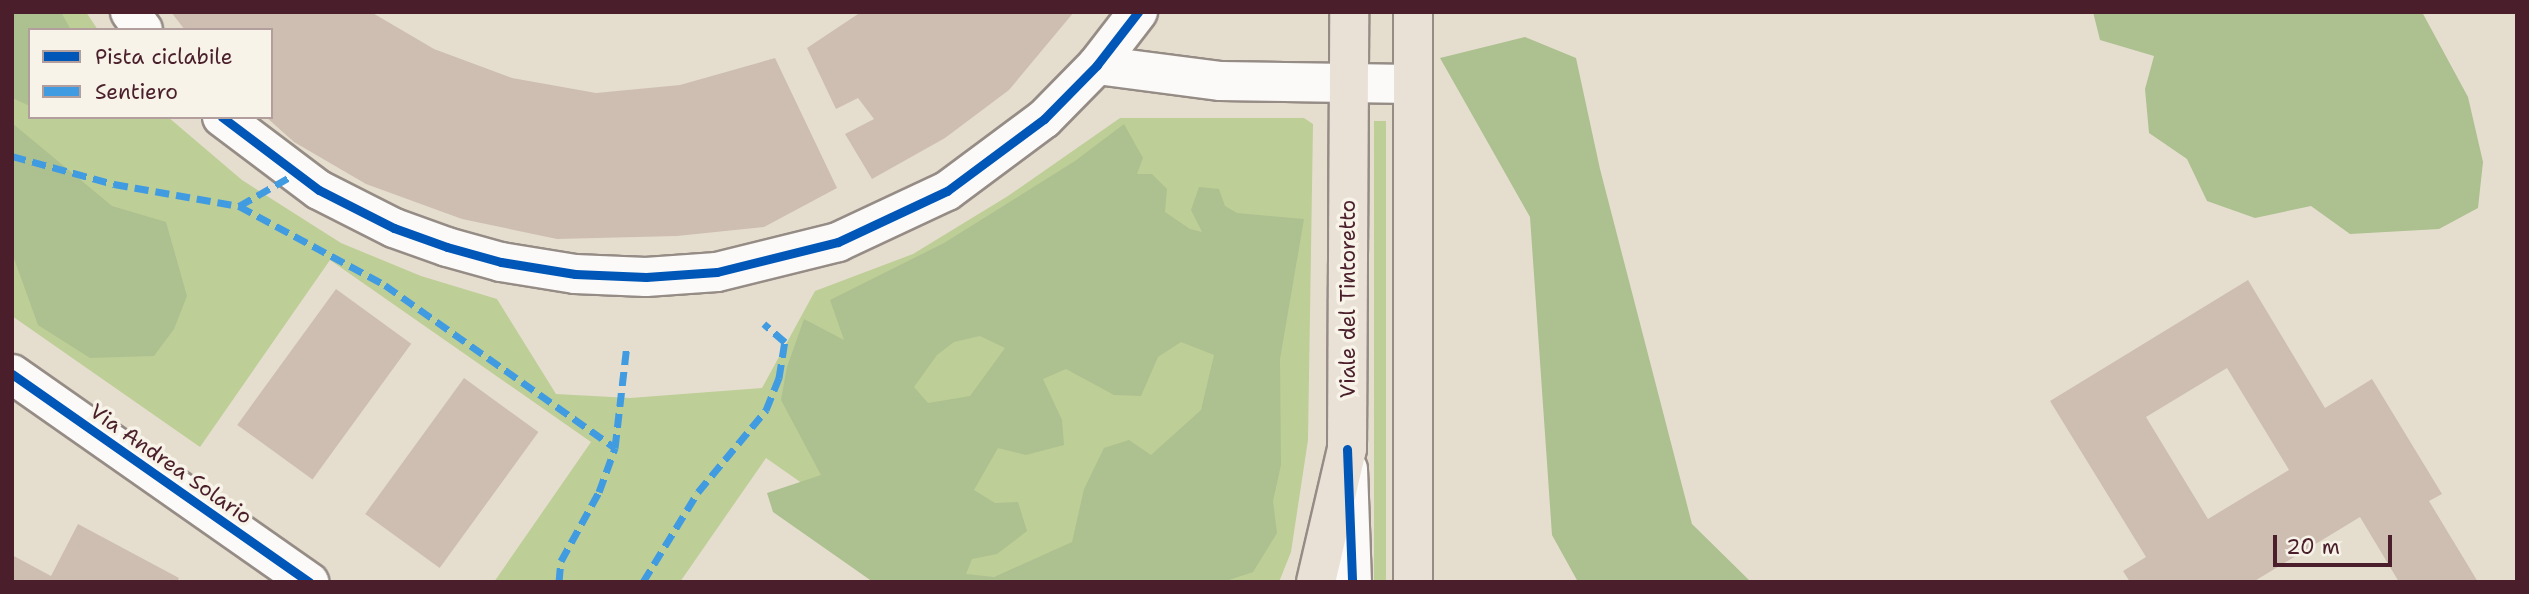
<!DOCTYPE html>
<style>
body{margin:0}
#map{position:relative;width:2529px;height:594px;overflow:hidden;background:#e5dece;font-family:"Shantell Sans",sans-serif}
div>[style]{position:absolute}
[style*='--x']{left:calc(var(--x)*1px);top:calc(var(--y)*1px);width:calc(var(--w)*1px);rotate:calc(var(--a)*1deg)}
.green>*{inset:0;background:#bece97;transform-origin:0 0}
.forest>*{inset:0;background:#adc090}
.building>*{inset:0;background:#cebeb2;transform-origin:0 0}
.roads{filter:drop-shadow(2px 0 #968c86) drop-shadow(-2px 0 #968c86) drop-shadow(0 2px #968c86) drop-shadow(0 -2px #968c86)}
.minor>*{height:38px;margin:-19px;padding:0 19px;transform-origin:19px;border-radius:19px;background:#fbfaf8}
.major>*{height:38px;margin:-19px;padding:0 19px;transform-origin:19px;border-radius:19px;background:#eae1d6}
.quiet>*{height:7px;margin-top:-3.5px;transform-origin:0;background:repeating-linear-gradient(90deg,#409be1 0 14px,transparent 0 21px)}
.cycleway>*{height:9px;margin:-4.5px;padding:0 4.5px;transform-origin:4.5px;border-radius:4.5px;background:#0057b8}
span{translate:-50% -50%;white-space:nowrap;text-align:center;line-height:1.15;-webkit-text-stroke:7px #f7f3e8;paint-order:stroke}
.street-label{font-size:21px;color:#4a1f2b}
.frame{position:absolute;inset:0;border:14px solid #4a1f2b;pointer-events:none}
.legend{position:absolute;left:28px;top:28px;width:245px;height:91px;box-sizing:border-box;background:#f7f3e8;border:2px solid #b29e9c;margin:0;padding:9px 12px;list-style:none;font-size:21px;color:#4a1f2b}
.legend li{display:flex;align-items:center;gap:14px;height:35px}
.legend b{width:35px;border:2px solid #b29e9c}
.scale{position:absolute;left:2273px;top:535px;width:119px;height:32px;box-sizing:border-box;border:4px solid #4a1f2b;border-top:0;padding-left:9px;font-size:21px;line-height:24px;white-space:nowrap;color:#4a1f2b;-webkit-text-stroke:5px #f7f3e8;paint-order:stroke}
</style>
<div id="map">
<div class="green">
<div style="clip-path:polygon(12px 12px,86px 12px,98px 30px,30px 30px,30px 117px,168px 117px,242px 180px,341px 243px,421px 276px,497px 299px,556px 394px,630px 398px,762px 388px,815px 291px,913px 254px,1008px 196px,1120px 118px,1304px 118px,1313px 124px,1308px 440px,1291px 552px,1279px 582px,943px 582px,766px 458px,680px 582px,494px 582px,591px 442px,330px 260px,200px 447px,12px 316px)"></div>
<div style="left:1374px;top:121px;width:12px;height:461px"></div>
</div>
<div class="forest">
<div style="clip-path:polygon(12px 12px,61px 12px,71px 30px,30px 30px,30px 106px,12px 98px)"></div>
<div style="clip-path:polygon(2093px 12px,2422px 12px,2468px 97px,2483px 162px,2478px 208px,2439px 229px,2350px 234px,2311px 206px,2255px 218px,2207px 201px,2187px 159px,2149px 133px,2145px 89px,2154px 56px,2100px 40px)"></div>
<div style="clip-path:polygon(1525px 37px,1576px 58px,1600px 169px,1692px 524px,1751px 582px,1578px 582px,1552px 535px,1530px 217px,1440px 58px)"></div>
<div style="clip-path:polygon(12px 123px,112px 206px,166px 222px,187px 296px,174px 329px,154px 356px,90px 358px,38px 325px,12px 253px)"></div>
<div style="clip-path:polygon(evenodd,1124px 124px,1143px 158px,1137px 174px,1152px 174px,1167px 189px,1165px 212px,1190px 229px,1202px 232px,1191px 210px,1199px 187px,1219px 189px,1225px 206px,1237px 213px,1304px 219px,1280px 359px,1281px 465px,1273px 501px,1277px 533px,1253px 572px,1223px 582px,873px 582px,773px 512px,767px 493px,821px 475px,781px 400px,787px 367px,804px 319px,844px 340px,830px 300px,944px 243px,1075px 161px,1124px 124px,980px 336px,1005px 348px,970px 396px,928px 403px,914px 387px,937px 355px,954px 342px,980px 336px,1124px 124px,1181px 342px,1214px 355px,1201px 410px,1151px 455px,1129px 440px,1104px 448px,1084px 489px,1072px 542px,994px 577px,966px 574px,972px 559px,997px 554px,1027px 531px,1018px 502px,995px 503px,974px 490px,998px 448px,1026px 455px,1064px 445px,1062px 420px,1043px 379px,1066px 369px,1114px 395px,1141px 396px,1158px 357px,1181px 342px)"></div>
</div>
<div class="building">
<div style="clip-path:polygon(171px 12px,371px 12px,434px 49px,512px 78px,596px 93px,680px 85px,775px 58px,837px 188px,764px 227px,677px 236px,557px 239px,462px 219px,366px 184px,294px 142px,266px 117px,271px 117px,271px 30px,185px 30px)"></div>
<div style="clip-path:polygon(861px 12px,1074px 12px,1009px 90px,945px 138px,872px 179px,845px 134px,874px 119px,858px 98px,836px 109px,807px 48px)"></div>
<div style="clip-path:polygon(evenodd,2248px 280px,2325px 408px,2372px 379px,2442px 494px,2429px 501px,2478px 582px,2399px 582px,2360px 517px,2253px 582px,2130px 582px,2123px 571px,2146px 557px,2050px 401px,2248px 280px,2227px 368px,2289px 470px,2208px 519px,2146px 417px,2227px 368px)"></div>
<div style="left:336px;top:289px;width:93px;height:168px;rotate:36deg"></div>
<div style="left:464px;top:378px;width:92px;height:168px;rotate:36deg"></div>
<div style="clip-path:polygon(78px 524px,179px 578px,177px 582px,12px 582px,12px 555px,51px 576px)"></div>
</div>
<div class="roads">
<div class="minor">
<div style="--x:130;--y:12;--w:22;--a:54"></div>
<div style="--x:1097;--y:65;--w:125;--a:7.4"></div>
<div style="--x:1221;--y:81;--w:191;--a:0.9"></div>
<div style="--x:222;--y:117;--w:121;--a:37"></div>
<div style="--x:319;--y:190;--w:84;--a:26.9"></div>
<div style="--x:394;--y:228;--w:56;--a:19.7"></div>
<div style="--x:447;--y:247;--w:56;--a:15.5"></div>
<div style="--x:501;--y:262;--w:75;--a:9.2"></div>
<div style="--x:575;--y:274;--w:71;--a:2.4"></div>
<div style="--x:646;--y:277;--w:71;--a:-4"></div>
<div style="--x:717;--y:272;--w:125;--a:-13.9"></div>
<div style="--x:838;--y:242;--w:120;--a:-25.1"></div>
<div style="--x:947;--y:191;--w:121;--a:-36.6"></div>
<div style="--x:1044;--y:119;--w:76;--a:-45.5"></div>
<div style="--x:1097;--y:65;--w:67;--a:-52.3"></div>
<div style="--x:12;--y:374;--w:363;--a:35"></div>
<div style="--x:1348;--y:469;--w:113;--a:88"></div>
</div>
<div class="major">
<div style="--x:1413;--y:12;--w:570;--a:90"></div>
<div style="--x:1316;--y:582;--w:137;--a:-76.9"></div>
<div style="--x:1347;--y:449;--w:437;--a:-89.7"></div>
</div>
</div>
<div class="quiet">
<div style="--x:12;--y:156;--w:106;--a:15.4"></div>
<div style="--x:114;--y:184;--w:127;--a:10"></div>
<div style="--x:239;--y:206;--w:166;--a:28.4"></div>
<div style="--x:385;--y:285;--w:282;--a:35.3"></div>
<div style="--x:239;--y:206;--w:64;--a:-29.7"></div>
<div style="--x:559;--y:582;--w:21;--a:-85"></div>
<div style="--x:561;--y:561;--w:79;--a:-61.2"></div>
<div style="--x:599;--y:492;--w:47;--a:-70"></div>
<div style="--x:615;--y:448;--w:104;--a:-83.4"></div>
<div style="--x:643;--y:582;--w:105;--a:-58.6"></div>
<div style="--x:698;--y:492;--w:107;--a:-50.3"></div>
<div style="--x:766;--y:410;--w:35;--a:-68"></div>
<div style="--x:779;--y:378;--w:36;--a:-81"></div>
<div style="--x:785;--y:342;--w:28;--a:-139"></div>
</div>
<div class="cycleway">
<div style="--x:222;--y:117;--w:121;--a:37"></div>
<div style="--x:319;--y:190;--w:84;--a:26.9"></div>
<div style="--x:394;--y:228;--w:56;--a:19.7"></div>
<div style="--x:447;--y:247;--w:56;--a:15.5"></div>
<div style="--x:501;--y:262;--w:75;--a:9.2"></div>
<div style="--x:575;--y:274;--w:71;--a:2.4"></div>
<div style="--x:646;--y:277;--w:71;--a:-4"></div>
<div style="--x:717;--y:272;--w:125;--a:-13.9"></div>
<div style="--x:838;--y:242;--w:120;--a:-25.1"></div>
<div style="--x:947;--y:191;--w:121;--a:-36.6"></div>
<div style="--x:1044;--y:119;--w:76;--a:-45.5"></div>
<div style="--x:1097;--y:65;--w:67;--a:-52.3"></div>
<div style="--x:12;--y:374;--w:363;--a:35"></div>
<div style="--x:1347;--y:449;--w:133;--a:87.8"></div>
</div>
<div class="street-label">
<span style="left:1348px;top:299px;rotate:-90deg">Viale del Tintoretto</span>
<span style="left:171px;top:464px;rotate:35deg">Via Andrea Solario</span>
</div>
<div class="frame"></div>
<ul class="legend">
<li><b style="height:9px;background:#0057b8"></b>Pista ciclabile</li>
<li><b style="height:9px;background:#409be1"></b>Sentiero</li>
</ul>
<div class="scale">20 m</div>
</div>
